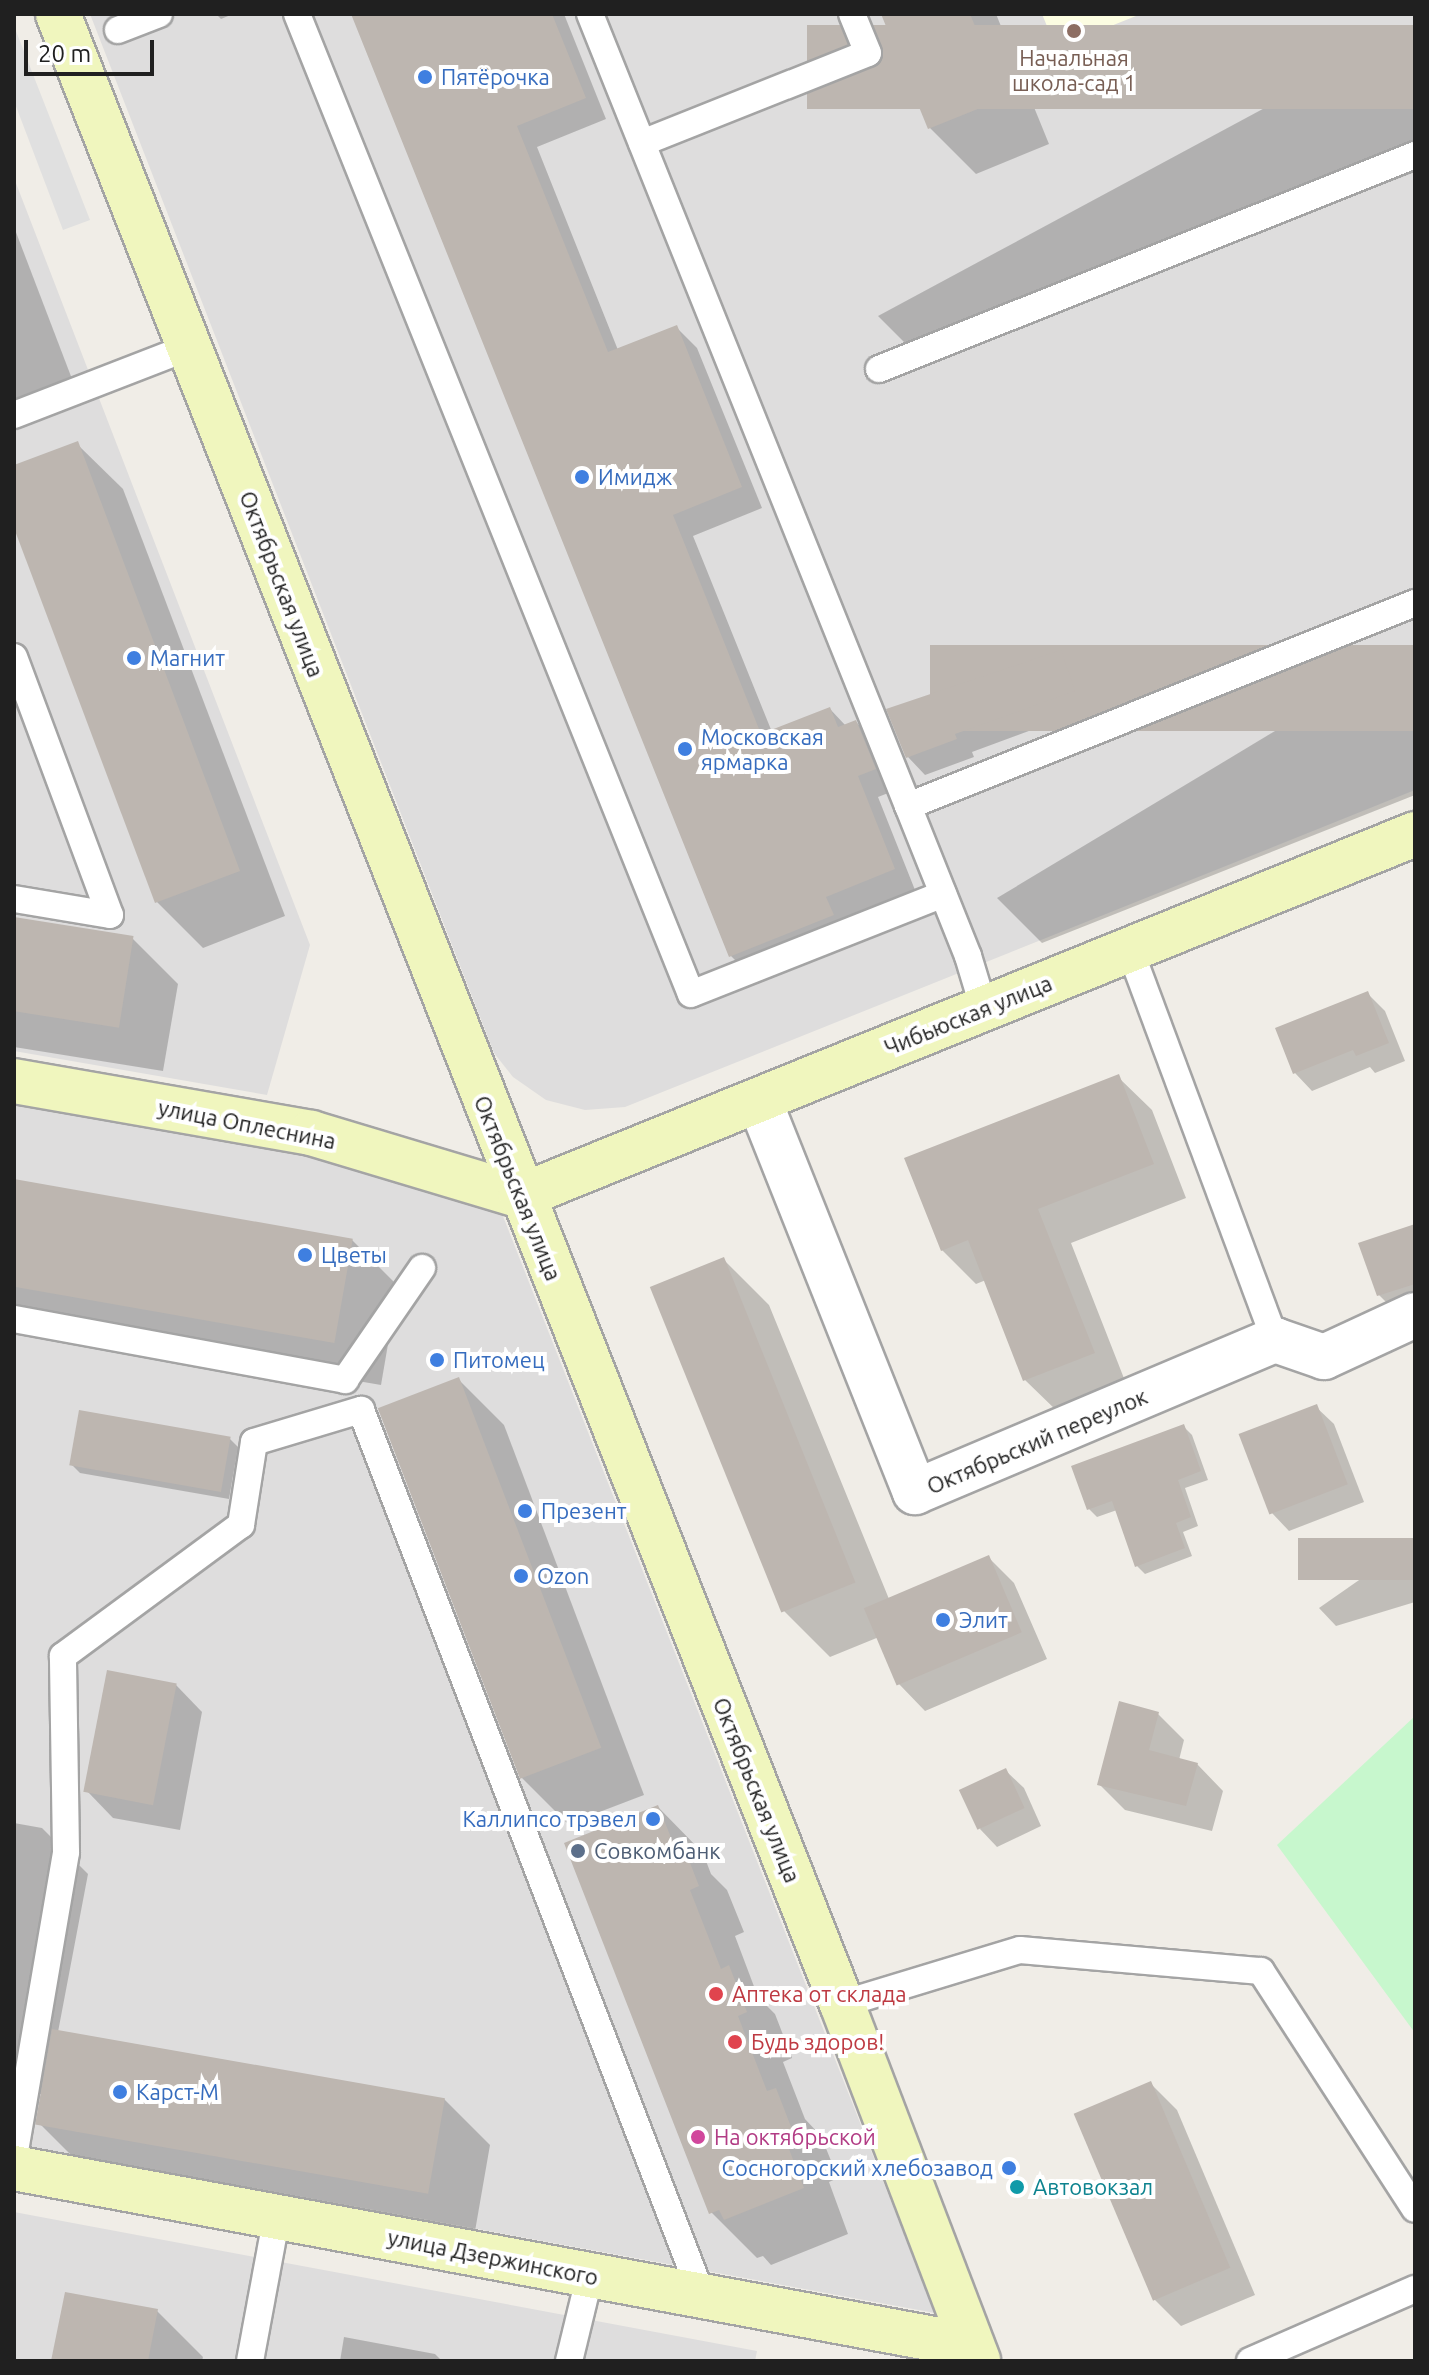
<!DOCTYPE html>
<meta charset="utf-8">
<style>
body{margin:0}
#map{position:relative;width:1429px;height:2375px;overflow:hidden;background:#f0ede7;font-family:Ubuntu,sans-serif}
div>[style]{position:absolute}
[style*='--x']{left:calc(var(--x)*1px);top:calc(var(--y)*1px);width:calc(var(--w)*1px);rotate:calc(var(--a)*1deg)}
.residential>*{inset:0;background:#dedddd}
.education>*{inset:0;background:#fcfde2}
.park>*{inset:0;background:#c7f7cd}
.parking>*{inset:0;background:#e0e0e0}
.shadow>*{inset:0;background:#0003}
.building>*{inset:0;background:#bdb6b0;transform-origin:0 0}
.roads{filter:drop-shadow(2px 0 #a4a4a4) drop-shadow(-2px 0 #a4a4a4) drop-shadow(0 2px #a4a4a4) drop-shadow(0 -2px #a4a4a4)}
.lane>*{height:26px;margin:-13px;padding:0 13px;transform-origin:13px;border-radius:13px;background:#fff}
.street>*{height:44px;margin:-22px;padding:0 22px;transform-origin:22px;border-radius:22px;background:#fff}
.secondary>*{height:44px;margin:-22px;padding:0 22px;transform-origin:22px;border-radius:22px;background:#f0f6be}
.dots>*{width:22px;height:22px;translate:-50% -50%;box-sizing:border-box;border:4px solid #fff;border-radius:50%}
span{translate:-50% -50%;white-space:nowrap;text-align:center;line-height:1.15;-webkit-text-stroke:8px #fff;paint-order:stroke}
.education-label{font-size:22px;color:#785e54}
.shop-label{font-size:22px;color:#366cbe}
.left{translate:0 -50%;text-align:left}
.right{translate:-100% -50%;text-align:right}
.street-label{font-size:22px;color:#202020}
.service-label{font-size:22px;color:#4e5e75}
.health-label{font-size:22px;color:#be3a42}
.hotel-label{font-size:22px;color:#b23c85}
.culture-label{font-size:22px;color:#0d838f}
.frame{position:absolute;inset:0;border:16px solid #202020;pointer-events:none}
.scale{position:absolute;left:24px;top:40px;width:130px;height:36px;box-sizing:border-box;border:4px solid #202020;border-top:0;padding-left:10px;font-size:24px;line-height:28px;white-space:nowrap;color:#202020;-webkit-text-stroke:6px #fff;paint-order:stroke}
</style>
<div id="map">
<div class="residential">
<div style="clip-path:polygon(90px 14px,1415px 14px,1415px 790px,625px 1107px,585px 1110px,546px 1100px,513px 1077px,494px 1053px)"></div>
<div style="clip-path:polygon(14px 178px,310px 945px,267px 1095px,14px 1051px)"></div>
<div style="clip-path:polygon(14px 1101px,482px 1163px,935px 2313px,14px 2144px)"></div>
<div style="clip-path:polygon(14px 2212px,757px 2351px,755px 2361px,14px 2361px)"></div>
</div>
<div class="education">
<div style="clip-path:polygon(1042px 14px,1141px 14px,1056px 48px)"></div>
</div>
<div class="park">
<div style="clip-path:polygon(1415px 1716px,1415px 2033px,1277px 1845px)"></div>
</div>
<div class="parking">
<div style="clip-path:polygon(14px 26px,90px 220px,63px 230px,14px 101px)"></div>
</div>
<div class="shadow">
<div style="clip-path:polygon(216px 14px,233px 14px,221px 19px)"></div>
<div style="clip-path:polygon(353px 14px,564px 14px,606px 119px,537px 147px,618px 350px,676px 327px,697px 348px,762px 508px,693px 536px,772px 732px,830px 709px,846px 726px,856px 722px,877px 743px,896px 790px,878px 797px,915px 890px,846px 918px,854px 936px,752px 977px,731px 956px)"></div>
<div style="clip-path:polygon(884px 14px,996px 14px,1049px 144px,976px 174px,930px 128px)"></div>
<div style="clip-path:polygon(1415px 27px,1415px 172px,924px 362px,878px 316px)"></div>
<div style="clip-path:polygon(14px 227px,77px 392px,14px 416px)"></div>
<div style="clip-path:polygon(77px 444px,123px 489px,285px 916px,203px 948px,157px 902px,14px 522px,14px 467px)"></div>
<div style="clip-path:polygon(1415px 647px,1415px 795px,1042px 943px,997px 898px)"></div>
<div style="clip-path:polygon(1060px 652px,1078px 670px,1091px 708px,972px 752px,974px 757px,925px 775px,908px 757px)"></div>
<div style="clip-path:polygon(14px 919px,132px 938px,178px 984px,163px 1071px,14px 1047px)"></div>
<div style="clip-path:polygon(1367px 993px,1385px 1011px,1405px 1061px,1375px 1073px,1370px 1067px,1312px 1091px,1295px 1073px)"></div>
<div style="clip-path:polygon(1118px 1077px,1152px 1110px,1186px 1198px,1071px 1243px,1127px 1386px,1059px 1413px,1025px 1380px,986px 1280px,976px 1284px,942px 1250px)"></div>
<div style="clip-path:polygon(14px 1182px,352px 1240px,398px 1286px,381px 1385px,14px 1322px)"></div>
<div style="clip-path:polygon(1415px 1226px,1415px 1307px,1397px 1313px,1379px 1295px,1361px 1244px)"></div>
<div style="clip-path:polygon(723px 1259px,769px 1305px,889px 1599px,988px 1557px,1014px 1583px,1047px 1659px,925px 1711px,899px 1684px,879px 1637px,830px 1657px,784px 1611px)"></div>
<div style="clip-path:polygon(458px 1379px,504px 1425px,644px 1795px,568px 1824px,522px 1778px)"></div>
<div style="clip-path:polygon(1316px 1407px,1334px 1424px,1364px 1502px,1289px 1531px,1272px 1513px)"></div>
<div style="clip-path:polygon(1184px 1427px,1192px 1435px,1208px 1480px,1185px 1488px,1198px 1526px,1183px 1532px,1192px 1556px,1145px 1574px,1137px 1566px,1117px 1510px,1097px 1517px,1089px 1509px)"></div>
<div style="clip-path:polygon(230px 1439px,238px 1447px,229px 1499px,80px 1473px,71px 1464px)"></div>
<div style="clip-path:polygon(1415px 1541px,1415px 1602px,1336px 1626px,1319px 1608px)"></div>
<div style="clip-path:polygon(176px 1685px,202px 1712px,180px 1830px,113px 1818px,87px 1791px)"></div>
<div style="clip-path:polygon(1158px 1714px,1184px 1740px,1179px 1760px,1197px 1764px,1223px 1791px,1212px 1831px,1125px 1810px,1099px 1784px)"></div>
<div style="clip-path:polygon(1006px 1771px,1024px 1788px,1041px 1826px,997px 1847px,980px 1829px)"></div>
<div style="clip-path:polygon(658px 1807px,703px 1853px,711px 1874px,727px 1890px,744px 1932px,735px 1936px,758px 1997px,775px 2014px,792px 2058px,783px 2062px,805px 2119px,821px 2136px,838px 2178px,829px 2182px,848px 2234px,771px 2265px,763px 2256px,757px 2258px,711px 2212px)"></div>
<div style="clip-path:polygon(14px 1823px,42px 1828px,88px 1874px,58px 2032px,444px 2099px,490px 2145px,474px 2237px,86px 2170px,40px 2124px,46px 2095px,14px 2089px)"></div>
<div style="clip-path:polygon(1151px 2084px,1177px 2110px,1255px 2295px,1181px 2326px,1155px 2300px)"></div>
<div style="clip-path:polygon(157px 2311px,203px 2357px,202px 2361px,53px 2361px)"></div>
<div style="clip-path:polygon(344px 2337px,435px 2354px,442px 2361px,340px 2361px)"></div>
</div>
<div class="building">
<div style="clip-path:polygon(351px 14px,552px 14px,586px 98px,517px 126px,608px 352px,677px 325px,742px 487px,673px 515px,761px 734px,830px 707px,838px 727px,856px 720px,876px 769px,858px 776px,895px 869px,826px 897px,834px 915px,729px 957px)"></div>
<div style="clip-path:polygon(881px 14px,970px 14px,1005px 98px,928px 129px)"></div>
<div style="left:1415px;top:25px;width:84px;height:608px;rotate:90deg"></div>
<div style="clip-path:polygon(78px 441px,240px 871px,155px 903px,14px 528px,14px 465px)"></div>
<div style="left:1415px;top:645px;width:86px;height:485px;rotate:90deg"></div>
<div style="clip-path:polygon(1061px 650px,1075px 691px,955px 734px,957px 739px,906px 758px,886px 709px)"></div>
<div style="left:14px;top:917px;width:121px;height:93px;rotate:9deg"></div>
<div style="clip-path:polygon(1368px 991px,1389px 1043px,1356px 1056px,1353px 1050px,1293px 1074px,1275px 1028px)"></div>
<div style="clip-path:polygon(1119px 1074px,1154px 1164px,1038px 1209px,1095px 1353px,1023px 1381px,968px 1240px,941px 1251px,904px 1158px)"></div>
<div style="left:14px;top:1179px;width:344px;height:106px;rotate:10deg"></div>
<div style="clip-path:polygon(1415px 1224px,1415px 1284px,1377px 1296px,1358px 1243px)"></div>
<div style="left:724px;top:1257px;width:351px;height:80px;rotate:68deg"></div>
<div style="left:459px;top:1377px;width:397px;height:87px;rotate:69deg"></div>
<div style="left:1317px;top:1404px;width:86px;height:84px;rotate:69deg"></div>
<div style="left:79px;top:1410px;width:154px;height:56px;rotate:10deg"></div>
<div style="clip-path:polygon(1184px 1424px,1201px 1471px,1178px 1480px,1191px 1517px,1176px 1523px,1185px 1548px,1135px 1567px,1112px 1501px,1087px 1510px,1071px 1466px)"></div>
<div style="left:1415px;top:1538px;width:42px;height:117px;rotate:90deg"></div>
<div style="left:989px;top:1555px;width:84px;height:136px;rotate:67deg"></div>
<div style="left:107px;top:1670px;width:71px;height:124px;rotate:11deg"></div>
<div style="clip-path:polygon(1119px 1701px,1159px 1712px,1149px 1750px,1198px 1763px,1186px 1806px,1097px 1785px)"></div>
<div style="left:1006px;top:1768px;width:44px;height:52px;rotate:65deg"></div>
<div style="clip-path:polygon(658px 1805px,674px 1845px,682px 1842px,699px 1886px,690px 1890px,721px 1969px,729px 1965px,747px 2012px,738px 2016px,767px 2091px,776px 2088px,793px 2132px,784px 2136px,804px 2188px,724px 2220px,719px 2210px,709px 2214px,564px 1843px)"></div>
<div style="left:52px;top:2029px;width:399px;height:97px;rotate:10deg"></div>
<div style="left:1151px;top:2081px;width:203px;height:84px;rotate:67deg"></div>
<div style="clip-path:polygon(65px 2292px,158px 2309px,148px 2361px,51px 2361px)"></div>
</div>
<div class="roads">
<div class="lane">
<div style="--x:297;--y:14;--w:1056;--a:68.1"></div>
<div style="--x:691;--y:994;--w:271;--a:-21.6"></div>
<div style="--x:590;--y:14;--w:853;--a:68.12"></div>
<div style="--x:908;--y:806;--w:546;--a:-21.82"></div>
<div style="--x:118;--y:30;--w:44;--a:-21.3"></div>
<div style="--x:642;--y:143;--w:243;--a:-21.7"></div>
<div style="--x:868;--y:53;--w:42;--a:-112.3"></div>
<div style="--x:879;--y:369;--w:577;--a:-21.76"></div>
<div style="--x:14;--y:415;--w:188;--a:-21.2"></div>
<div style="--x:14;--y:657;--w:275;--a:69.6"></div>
<div style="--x:110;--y:915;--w:97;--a:-170.5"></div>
<div style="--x:908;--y:806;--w:162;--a:68.2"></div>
<div style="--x:968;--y:956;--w:55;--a:73.2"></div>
<div style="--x:1130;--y:950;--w:416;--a:69.6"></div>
<div style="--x:14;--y:1319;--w:337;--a:10.4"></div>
<div style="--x:345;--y:1380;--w:136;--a:-55.5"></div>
<div style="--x:842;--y:2004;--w:186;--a:-16.9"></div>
<div style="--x:1020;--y:1950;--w:242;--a:5"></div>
<div style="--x:1261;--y:1971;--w:283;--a:57.1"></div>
<div style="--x:14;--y:2157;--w:309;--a:-80.3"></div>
<div style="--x:66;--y:1852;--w:196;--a:-90.9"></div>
<div style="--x:63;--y:1656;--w:221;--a:-36.4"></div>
<div style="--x:241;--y:1525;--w:84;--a:-81.1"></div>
<div style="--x:254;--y:1442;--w:112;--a:-16.7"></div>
<div style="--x:361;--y:1410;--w:949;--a:68.95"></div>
<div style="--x:250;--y:2361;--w:147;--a:-79.5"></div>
<div style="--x:569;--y:2361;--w:89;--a:-76.3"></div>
<div style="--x:1250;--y:2361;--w:180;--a:-23.6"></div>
</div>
<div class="street">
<div style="--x:759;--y:1100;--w:422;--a:68.3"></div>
<div style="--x:915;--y:1492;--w:391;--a:-22.9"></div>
<div style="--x:1275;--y:1340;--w:52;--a:19.1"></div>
<div style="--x:1324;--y:1357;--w:100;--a:-24.8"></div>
</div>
<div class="secondary">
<div style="--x:58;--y:14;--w:2139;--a:68.5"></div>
<div style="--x:842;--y:2004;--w:382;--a:69.1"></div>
<div style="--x:14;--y:1081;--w:302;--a:9.9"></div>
<div style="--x:311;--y:1133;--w:219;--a:16.7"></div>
<div style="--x:521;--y:1196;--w:965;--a:-22.04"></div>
<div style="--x:14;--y:2168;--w:974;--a:10.53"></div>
</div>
</div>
<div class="dots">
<div style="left:1074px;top:31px;background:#8d6e63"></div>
<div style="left:425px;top:77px;background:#3f7fe0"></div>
<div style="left:582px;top:477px;background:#3f7fe0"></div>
<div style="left:134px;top:658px;background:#3f7fe0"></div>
<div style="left:685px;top:749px;background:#3f7fe0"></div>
<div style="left:305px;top:1255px;background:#3f7fe0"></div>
<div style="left:437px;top:1360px;background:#3f7fe0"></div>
<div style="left:525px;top:1511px;background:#3f7fe0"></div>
<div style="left:521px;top:1576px;background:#3f7fe0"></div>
<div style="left:943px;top:1620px;background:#3f7fe0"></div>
<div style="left:653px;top:1819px;background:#3f7fe0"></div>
<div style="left:578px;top:1851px;background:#5c6f8a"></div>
<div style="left:716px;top:1994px;background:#e0444e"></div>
<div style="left:735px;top:2042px;background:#e0444e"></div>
<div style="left:120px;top:2092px;background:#3f7fe0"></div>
<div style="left:698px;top:2137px;background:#d1479c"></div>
<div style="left:1009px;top:2168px;background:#3f7fe0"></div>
<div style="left:1017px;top:2187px;background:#0f9aa8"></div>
</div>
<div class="education-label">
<span style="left:1074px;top:70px">Начальная<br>школа-сад 1</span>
</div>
<div class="shop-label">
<span class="left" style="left:441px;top:77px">Пятёрочка</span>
<span class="left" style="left:598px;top:477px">Имидж</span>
<span class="left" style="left:150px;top:658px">Магнит</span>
<span class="left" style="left:701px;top:749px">Московская<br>ярмарка</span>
<span class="left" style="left:321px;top:1255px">Цветы</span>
<span class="left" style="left:453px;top:1360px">Питомец</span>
<span class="left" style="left:541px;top:1511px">Презент</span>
<span class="left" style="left:537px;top:1576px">Ozon</span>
<span class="left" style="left:959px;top:1620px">Элит</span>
<span class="right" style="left:637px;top:1819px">Каллипсо трэвел</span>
<span class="left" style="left:136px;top:2092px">Карст-М</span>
<span class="right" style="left:993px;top:2168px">Сосногорский хлебозавод</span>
</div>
<div class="street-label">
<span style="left:282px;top:584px;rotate:69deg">Октябрьская улица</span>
<span style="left:968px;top:1015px;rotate:-22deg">Чибьюская улица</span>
<span style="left:247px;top:1124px;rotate:11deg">улица Оплеснина</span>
<span style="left:518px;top:1188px;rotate:68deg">Октябрьская улица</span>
<span style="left:1037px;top:1441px;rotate:-23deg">Октябрьский переулок</span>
<span style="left:757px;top:1790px;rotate:68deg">Октябрьская улица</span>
<span style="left:493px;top:2257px;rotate:11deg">улица Дзержинского</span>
</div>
<div class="service-label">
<span class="left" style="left:594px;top:1851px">Совкомбанк</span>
</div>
<div class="health-label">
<span class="left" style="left:732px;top:1994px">Аптека от склада</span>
<span class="left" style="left:751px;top:2042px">Будь здоров!</span>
</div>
<div class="hotel-label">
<span class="left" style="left:714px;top:2137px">На октябрьской</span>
</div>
<div class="culture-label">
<span class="left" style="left:1033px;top:2187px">Автовокзал</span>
</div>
<div class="frame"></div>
<div class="scale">20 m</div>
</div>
